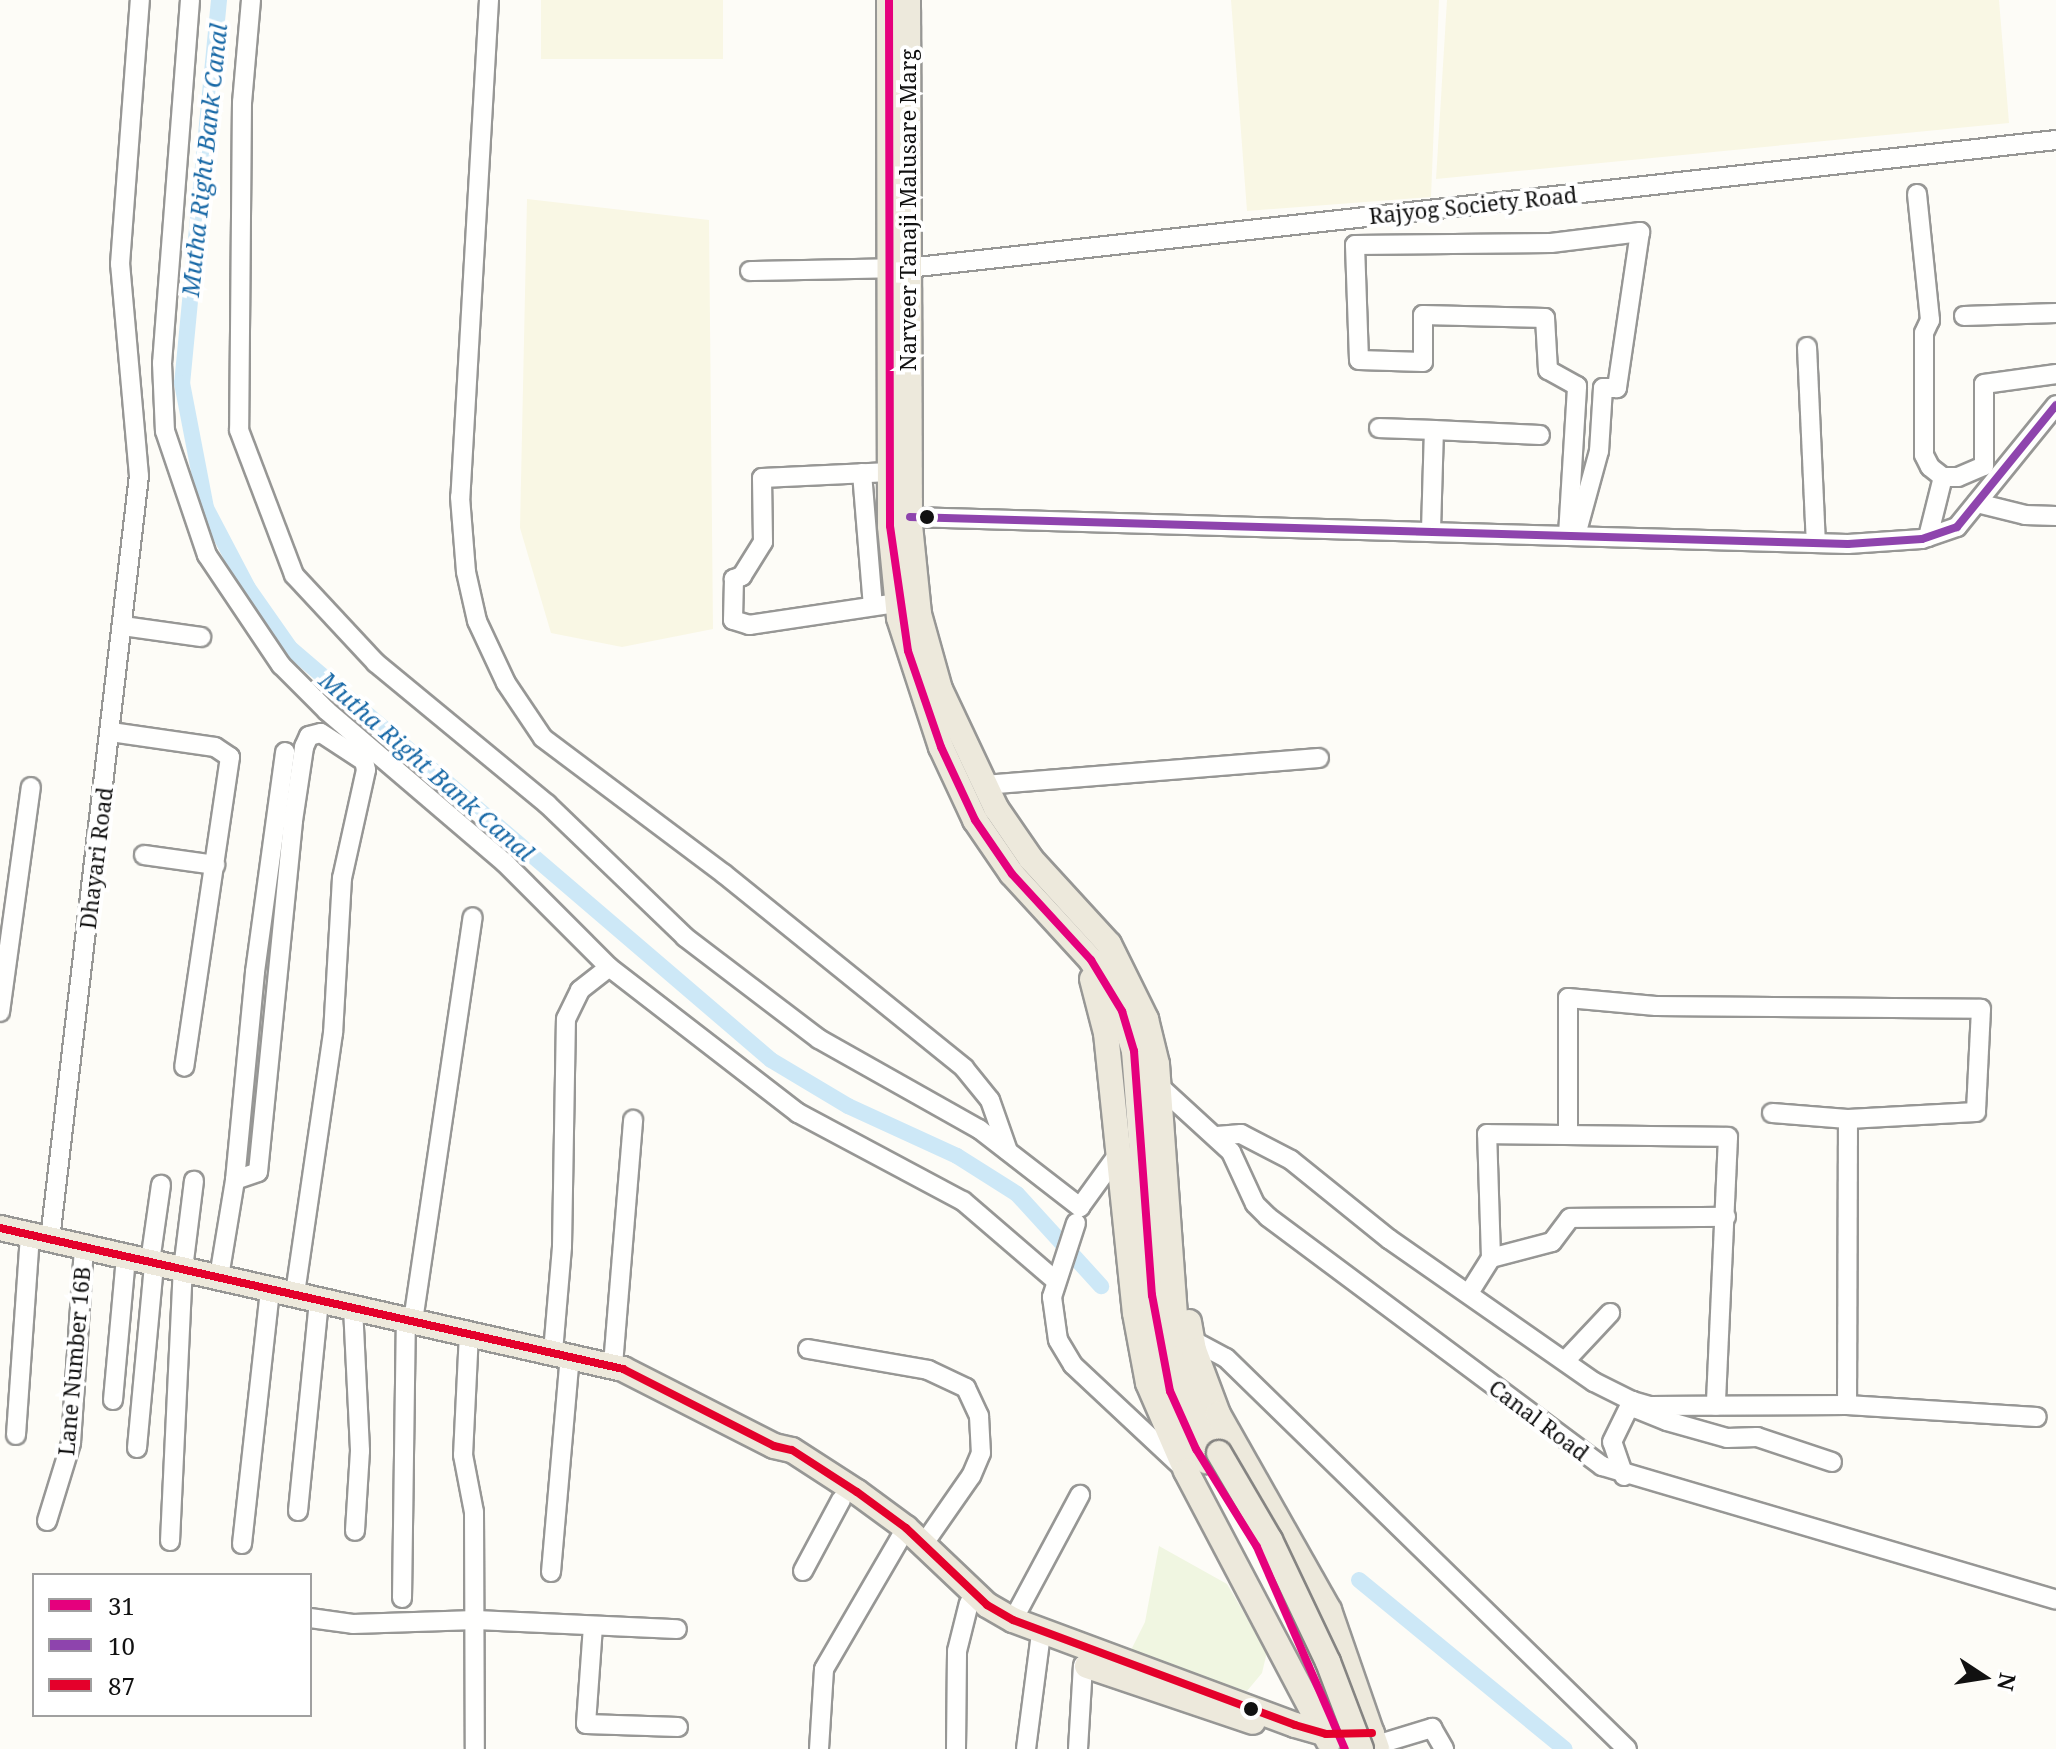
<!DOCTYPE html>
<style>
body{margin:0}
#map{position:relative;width:2056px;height:1749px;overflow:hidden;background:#fdfcf7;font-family:"Noto Serif",serif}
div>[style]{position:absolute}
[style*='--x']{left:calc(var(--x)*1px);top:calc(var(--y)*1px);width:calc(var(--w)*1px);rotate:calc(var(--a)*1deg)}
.farmland>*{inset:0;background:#f9f7e4;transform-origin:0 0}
.pitch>*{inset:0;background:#f0f6e1}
.canal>*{height:16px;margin:-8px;padding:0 8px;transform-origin:8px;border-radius:8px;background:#cde8f7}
.roads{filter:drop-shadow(2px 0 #979795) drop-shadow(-2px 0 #979795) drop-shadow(0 2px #979795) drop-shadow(0 -2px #979795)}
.minor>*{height:18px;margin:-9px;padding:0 9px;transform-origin:9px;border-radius:9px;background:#fffffe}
.major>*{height:24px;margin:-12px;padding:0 12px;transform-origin:12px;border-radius:12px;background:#ede9dc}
.bridges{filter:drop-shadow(2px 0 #858482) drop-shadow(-2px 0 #858482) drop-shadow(0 2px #858482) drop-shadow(0 -2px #858482)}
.major-bridge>*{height:24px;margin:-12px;padding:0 12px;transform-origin:12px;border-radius:12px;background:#ede9dc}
.bus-1>*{height:8px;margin:-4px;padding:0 4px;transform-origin:4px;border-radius:4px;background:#e5007d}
.bus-2>*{height:8px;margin:-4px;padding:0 4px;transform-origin:4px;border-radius:4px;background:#8e44ad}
.bus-3>*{height:8px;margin:-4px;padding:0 4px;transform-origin:4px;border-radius:4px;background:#e4002b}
.dots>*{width:22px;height:22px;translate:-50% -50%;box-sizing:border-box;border:4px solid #fff;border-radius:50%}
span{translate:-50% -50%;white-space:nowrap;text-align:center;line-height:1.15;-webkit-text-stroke:8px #fff;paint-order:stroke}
.street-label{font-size:22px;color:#111}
.water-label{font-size:24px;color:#1768a6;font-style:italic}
.legend{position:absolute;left:32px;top:1573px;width:280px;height:144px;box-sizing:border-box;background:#fff;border:2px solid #a0a0a0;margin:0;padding:10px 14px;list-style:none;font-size:24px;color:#111}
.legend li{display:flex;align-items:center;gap:16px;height:40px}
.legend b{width:40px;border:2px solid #a0a0a0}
.north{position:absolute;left:1944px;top:1637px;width:80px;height:80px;-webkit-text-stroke:6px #fff;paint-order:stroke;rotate:102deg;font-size:22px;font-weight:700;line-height:32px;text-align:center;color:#111}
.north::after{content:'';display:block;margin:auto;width:28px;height:36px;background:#111;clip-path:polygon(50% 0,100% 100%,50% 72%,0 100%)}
</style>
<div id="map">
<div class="farmland">
<div style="left:541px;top:0;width:182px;height:59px"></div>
<div style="clip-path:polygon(1231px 0,1439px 0,1431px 197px,1247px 211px)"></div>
<div style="clip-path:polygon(1447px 0,1999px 0,2009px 123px,1436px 179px)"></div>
<div style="clip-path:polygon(527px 199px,709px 220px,713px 629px,622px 647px,551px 633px,520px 528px)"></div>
</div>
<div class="pitch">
<div style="clip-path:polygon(1159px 1546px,1227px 1584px,1267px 1652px,1262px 1673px,1247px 1691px,1129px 1654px,1145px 1622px)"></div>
</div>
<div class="canal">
<div style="--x:219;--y:0;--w:385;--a:95.5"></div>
<div style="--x:182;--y:383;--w:127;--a:79.1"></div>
<div style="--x:206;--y:508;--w:90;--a:62.3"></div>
<div style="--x:248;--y:588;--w:73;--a:55"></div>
<div style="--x:290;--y:648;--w:633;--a:40.58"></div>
<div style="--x:771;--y:1060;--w:90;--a:30.9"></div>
<div style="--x:848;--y:1106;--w:120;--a:24.6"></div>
<div style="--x:957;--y:1156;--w:71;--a:32.3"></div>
<div style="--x:1017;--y:1194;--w:125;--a:47.6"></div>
<div style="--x:1359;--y:1580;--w:266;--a:39.4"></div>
</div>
<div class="roads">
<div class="minor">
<div style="--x:190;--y:0;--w:364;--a:94.4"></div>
<div style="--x:162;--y:363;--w:68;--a:87.5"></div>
<div style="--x:165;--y:431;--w:131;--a:71.3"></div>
<div style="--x:207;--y:555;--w:133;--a:56.1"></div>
<div style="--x:281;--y:665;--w:65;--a:45"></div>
<div style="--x:327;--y:711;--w:233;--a:40.5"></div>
<div style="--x:504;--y:862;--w:148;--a:45"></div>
<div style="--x:251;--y:0;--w:102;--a:95"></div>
<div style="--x:242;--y:102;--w:328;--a:90.5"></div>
<div style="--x:239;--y:430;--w:155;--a:69.2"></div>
<div style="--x:294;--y:575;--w:120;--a:47"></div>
<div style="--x:376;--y:663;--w:222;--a:39.5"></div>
<div style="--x:547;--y:804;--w:192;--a:43.9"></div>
<div style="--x:685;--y:937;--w:168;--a:37.3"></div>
<div style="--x:819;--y:1039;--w:184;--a:29.4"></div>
<div style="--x:979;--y:1129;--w:128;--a:37.7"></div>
<div style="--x:1080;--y:1207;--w:67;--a:-54.2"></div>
<div style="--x:489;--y:0;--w:498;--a:93.3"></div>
<div style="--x:460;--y:497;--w:75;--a:85.4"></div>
<div style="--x:466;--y:572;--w:50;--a:77.3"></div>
<div style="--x:477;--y:621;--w:68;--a:64.9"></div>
<div style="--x:506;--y:683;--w:66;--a:56.1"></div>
<div style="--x:543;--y:738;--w:226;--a:36.9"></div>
<div style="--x:724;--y:874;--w:309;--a:38.9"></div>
<div style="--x:964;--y:1068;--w:41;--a:50.9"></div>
<div style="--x:990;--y:1100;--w:54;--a:70.6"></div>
<div style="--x:1917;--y:194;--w:127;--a:84.1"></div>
<div style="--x:1930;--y:320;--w:14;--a:115"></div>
<div style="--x:1924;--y:333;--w:122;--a:90"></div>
<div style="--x:1924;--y:455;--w:13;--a:63"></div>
<div style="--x:1930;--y:467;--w:16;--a:38"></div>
<div style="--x:1943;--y:477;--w:15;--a:0"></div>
<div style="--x:1958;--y:477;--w:28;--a:-23"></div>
<div style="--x:1984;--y:466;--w:82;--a:-90"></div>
<div style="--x:1984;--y:384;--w:73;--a:-7.9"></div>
<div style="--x:750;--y:271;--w:158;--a:-1.1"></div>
<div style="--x:908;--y:268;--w:1155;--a:-6.36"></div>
<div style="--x:1964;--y:316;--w:92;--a:-1.9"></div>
<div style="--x:1807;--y:347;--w:196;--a:87.4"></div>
<div style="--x:1379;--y:428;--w:55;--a:2.1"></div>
<div style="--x:890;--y:472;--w:128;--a:177.3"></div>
<div style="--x:762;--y:478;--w:64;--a:89.1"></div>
<div style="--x:763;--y:542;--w:40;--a:122"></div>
<div style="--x:742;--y:576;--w:9;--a:159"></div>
<div style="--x:734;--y:579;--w:41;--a:91.4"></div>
<div style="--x:733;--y:620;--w:17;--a:17"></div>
<div style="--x:749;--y:625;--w:150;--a:-8.5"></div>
<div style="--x:862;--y:473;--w:133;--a:85.3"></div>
<div style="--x:1977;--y:503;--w:49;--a:14"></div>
<div style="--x:2025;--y:515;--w:31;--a:2"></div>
<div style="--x:910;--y:517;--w:938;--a:1.65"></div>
<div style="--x:1848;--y:544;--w:74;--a:-3.9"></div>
<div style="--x:1922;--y:539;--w:37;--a:-19"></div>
<div style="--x:1957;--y:527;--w:157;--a:-50.9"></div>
<div style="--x:1431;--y:530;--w:100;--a:-88.3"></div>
<div style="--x:1434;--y:430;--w:106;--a:2.7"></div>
<div style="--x:1568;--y:535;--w:149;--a:-86.5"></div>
<div style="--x:1577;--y:386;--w:33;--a:-151"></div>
<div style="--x:1548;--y:370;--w:52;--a:-93.3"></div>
<div style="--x:1545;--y:318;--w:122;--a:-178.6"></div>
<div style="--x:1423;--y:315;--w:47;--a:90"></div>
<div style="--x:1423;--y:362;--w:64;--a:-178.2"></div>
<div style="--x:1359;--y:360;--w:115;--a:-92"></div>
<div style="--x:1355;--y:245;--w:196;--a:-0.6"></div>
<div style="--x:1551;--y:243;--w:90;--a:-7"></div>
<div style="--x:1640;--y:232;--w:158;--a:98.4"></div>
<div style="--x:1617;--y:388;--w:14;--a:180"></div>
<div style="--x:1603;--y:388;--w:63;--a:93.6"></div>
<div style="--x:1599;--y:451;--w:87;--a:105.3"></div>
<div style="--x:1928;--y:537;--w:62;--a:-76"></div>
<div style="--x:123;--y:626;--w:79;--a:8"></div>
<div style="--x:111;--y:732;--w:105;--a:8.2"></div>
<div style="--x:215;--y:747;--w:18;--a:34"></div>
<div style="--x:230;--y:757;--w:313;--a:98.4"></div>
<div style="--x:984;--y:785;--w:336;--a:-4.6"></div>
<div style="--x:144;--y:855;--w:72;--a:8"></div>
<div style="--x:0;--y:1012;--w:227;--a:-82.2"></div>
<div style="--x:1159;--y:1086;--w:98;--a:42.5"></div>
<div style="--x:1231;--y:1152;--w:57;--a:65.2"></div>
<div style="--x:1255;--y:1204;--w:18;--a:45"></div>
<div style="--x:1268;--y:1217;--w:417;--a:36.7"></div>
<div style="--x:1602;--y:1466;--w:473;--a:16.4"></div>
<div style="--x:1772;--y:1113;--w:76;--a:4.5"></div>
<div style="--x:1568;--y:1135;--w:137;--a:-90"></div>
<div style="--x:1568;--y:998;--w:88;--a:5.2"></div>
<div style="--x:1656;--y:1006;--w:325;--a:0.5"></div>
<div style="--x:1981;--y:1009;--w:103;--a:92.8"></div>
<div style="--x:1976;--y:1112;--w:128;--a:176.9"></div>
<div style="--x:1848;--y:1119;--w:286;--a:90.2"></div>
<div style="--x:1217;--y:1136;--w:24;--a:-5"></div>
<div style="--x:1241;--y:1134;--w:56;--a:27.5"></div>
<div style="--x:1291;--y:1160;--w:126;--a:38.9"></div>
<div style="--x:1389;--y:1239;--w:250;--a:34.9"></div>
<div style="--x:1594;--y:1382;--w:42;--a:26.6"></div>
<div style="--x:1632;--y:1401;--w:19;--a:16"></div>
<div style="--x:1650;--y:1406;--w:197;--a:-0.3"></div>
<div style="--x:1847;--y:1405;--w:190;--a:3.6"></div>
<div style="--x:235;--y:1180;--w:209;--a:-84.5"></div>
<div style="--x:255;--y:972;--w:222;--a:-82.2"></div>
<div style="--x:1076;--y:1223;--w:78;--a:108"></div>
<div style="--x:1052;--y:1297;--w:43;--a:82.1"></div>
<div style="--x:1058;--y:1340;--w:29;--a:59"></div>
<div style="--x:1073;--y:1365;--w:146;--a:43.1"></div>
<div style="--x:50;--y:1239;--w:768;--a:-83.35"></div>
<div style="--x:139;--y:476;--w:213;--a:-95.1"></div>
<div style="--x:120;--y:264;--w:265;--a:-85.7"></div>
<div style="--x:1491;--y:1258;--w:63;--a:-14.7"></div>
<div style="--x:1552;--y:1242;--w:30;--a:-53"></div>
<div style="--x:1570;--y:1218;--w:156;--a:-0.4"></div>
<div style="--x:150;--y:1262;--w:78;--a:-81.9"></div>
<div style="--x:219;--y:1277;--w:98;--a:-80.6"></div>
<div style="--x:235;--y:1180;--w:24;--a:-19"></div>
<div style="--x:258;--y:1172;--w:353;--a:-84.3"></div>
<div style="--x:293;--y:821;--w:75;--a:-81.5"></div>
<div style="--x:304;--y:747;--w:12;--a:-66"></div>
<div style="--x:309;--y:736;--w:12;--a:-14"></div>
<div style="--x:321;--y:733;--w:51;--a:33.1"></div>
<div style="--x:364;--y:761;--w:9;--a:77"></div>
<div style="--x:366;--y:770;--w:111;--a:102.5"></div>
<div style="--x:342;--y:878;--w:155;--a:93.3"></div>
<div style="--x:333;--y:1033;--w:264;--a:98.3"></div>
<div style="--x:1469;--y:1293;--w:41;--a:-57.8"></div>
<div style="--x:1491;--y:1258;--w:124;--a:-91.8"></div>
<div style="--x:1487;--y:1134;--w:241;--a:0.7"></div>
<div style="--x:1728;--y:1137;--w:269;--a:92.6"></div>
<div style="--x:353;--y:1307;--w:144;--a:87.2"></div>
<div style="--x:360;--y:1451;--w:80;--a:93.6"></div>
<div style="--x:469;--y:1333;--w:122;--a:92.8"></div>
<div style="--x:463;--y:1455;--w:58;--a:79.1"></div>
<div style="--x:474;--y:1512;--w:237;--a:89.8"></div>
<div style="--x:1192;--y:1340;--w:38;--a:28"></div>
<div style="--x:1226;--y:1358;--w:560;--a:44.28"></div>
<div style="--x:808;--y:1349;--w:122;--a:9.9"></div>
<div style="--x:928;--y:1370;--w:42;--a:25.3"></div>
<div style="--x:966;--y:1388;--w:31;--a:65"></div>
<div style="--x:979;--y:1416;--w:37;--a:87"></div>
<div style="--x:981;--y:1453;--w:25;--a:113"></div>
<div style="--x:971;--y:1476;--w:84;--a:124.8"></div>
<div style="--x:553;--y:1352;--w:106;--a:-85.1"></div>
<div style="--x:562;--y:1246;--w:227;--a:-89"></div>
<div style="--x:566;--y:1019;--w:32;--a:-64"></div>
<div style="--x:580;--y:990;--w:37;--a:-38"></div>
<div style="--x:609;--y:967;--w:239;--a:37.7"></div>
<div style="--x:798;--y:1113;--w:187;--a:28.1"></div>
<div style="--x:963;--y:1201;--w:121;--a:40.7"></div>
<div style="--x:1565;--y:1361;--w:66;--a:-46.8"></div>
<div style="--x:613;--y:1365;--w:246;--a:-85.3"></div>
<div style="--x:113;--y:1400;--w:144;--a:-84.8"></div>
<div style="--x:16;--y:1435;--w:200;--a:-86"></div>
<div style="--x:137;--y:1448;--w:186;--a:-84.7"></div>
<div style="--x:1624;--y:1476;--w:36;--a:-109"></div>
<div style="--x:1612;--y:1442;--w:46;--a:-64"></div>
<div style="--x:1632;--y:1401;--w:9;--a:58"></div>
<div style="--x:1637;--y:1409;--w:32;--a:22"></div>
<div style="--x:1667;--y:1421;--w:62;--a:15.8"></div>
<div style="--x:1727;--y:1438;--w:30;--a:-2"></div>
<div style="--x:1757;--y:1437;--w:79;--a:18.4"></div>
<div style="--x:298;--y:1511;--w:212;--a:-84.3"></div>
<div style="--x:47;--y:1521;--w:82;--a:-72.9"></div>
<div style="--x:71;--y:1443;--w:196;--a:-86.2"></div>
<div style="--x:170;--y:1541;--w:272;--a:-87.3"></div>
<div style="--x:183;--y:1269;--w:89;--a:-82.9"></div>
<div style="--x:242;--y:1544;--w:257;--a:-83.7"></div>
<div style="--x:803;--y:1571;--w:81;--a:-61.8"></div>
<div style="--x:551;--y:1572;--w:217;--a:-85"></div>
<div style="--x:402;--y:1598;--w:272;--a:-89.2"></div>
<div style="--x:406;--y:1326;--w:9;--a:-36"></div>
<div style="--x:413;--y:1321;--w:408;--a:-81.6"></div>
<div style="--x:310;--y:1618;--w:43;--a:7.9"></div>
<div style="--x:353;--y:1624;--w:123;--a:-1.9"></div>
<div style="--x:476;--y:1620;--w:201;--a:2.6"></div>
<div style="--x:1013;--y:1620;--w:142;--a:-61.8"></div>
<div style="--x:593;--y:1626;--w:98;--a:94.1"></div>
<div style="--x:586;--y:1724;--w:92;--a:1.9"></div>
<div style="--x:1376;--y:1745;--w:59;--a:-16.9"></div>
<div style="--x:1432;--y:1728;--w:24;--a:60"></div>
<div style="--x:819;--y:1749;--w:80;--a:-86.4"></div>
<div style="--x:824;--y:1669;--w:163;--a:-59.8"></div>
<div style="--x:956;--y:1749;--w:98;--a:-89.4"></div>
<div style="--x:957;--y:1651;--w:49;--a:-76"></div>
<div style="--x:1026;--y:1749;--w:117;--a:-82.6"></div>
<div style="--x:1078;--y:1749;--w:84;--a:-86.6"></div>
</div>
<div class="major">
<div style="--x:889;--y:0;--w:526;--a:89.89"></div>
<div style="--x:890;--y:526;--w:92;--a:84.4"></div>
<div style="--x:899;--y:618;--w:136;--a:72"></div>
<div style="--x:941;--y:747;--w:81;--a:65"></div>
<div style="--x:975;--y:820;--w:65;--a:55.6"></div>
<div style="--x:1012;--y:874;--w:117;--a:47.4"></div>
<div style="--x:1091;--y:960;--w:60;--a:58.7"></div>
<div style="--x:1122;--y:1011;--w:42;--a:73.3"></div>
<div style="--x:1134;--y:1051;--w:277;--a:85.6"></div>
<div style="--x:1155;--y:1327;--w:66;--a:76.8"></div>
<div style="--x:1170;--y:1391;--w:79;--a:62.8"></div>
<div style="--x:908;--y:0;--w:525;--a:89.78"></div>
<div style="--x:910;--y:525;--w:89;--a:84.2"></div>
<div style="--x:919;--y:614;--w:78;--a:74.4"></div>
<div style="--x:940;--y:689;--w:132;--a:64.8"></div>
<div style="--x:996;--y:808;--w:62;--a:55.5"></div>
<div style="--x:1031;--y:859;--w:115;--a:47.5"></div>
<div style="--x:1109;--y:944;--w:84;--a:63.7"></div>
<div style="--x:1146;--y:1019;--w:46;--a:76.3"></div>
<div style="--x:1157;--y:1064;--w:295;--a:85.9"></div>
<div style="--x:1178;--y:1358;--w:67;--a:72.6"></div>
<div style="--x:1198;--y:1422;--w:37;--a:56"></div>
<div style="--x:1092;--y:979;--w:56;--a:75.5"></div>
<div style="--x:1106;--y:1033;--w:281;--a:84.1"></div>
<div style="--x:1135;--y:1313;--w:71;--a:79.5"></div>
<div style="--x:1148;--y:1383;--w:96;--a:66.6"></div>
<div style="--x:1186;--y:1471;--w:306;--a:62.2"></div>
<div style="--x:0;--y:1228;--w:639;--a:12.75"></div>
<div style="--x:623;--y:1369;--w:169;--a:27"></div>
<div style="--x:774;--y:1446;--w:18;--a:13"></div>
<div style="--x:792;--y:1450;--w:77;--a:32.9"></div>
<div style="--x:857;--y:1492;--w:61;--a:36.3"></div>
<div style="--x:906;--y:1528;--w:112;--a:43.5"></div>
<div style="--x:987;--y:1605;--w:30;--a:30"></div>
<div style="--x:1013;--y:1620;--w:301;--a:20.4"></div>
<div style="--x:1295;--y:1725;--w:32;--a:16"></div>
<div style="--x:1326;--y:1734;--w:46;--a:-1.2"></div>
<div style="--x:1189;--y:1322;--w:28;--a:80"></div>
<div style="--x:1194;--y:1350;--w:68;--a:69.4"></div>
<div style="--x:1218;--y:1414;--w:225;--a:60.5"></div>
<div style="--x:1329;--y:1610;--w:147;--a:70.9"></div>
<div style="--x:1087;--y:1666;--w:175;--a:18.6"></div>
</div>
</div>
<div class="bridges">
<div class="major-bridge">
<div style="--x:1219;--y:1453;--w:101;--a:59.6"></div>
<div style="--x:1270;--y:1540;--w:135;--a:64.6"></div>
<div style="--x:1328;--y:1662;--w:93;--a:69.2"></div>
</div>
</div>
<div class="bus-1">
<div style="--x:889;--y:0;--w:526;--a:89.89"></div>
<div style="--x:890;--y:526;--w:126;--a:81.8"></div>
<div style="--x:908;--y:651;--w:102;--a:71"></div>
<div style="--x:941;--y:747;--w:81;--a:65"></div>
<div style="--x:975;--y:820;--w:65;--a:55.6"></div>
<div style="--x:1012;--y:874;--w:117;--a:47.4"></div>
<div style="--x:1091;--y:960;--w:60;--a:58.7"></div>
<div style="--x:1122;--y:1011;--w:42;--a:73.3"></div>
<div style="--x:1134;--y:1051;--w:245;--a:85.8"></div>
<div style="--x:1152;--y:1295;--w:98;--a:79.4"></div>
<div style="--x:1170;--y:1391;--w:64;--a:65.9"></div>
<div style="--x:1196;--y:1449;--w:115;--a:58.1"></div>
<div style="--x:1257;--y:1547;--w:220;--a:66.5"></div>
</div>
<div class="bus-2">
<div style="--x:910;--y:517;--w:938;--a:1.65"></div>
<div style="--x:1848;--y:544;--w:74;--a:-3.9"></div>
<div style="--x:1922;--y:539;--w:37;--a:-19"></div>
<div style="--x:1957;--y:527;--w:157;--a:-50.9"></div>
</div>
<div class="bus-3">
<div style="--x:0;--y:1228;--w:639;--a:12.75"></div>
<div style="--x:623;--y:1369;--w:169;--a:27"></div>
<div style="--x:774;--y:1446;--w:18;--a:13"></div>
<div style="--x:792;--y:1450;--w:77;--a:32.9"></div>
<div style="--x:857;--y:1492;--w:61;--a:36.3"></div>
<div style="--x:906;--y:1528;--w:112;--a:43.5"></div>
<div style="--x:987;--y:1605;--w:30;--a:30"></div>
<div style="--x:1013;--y:1620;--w:301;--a:20.4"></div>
<div style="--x:1295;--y:1725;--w:32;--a:16"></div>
<div style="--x:1326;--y:1734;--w:46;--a:-1.2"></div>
</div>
<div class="dots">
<div style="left:927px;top:517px;background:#111"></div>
<div style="left:1251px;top:1709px;background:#111"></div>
</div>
<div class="street-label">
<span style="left:1473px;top:205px;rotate:-6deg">Rajyog Society Road</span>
<span style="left:908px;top:210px;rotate:-90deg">Narveer Tanaji Malusare Marg</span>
<span style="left:96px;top:858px;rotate:-83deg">Dhayari Road</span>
<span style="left:74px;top:1361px;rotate:-85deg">Lane Number 16B</span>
<span style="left:1539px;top:1420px;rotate:37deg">Canal Road</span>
</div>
<div class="water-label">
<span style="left:204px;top:160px;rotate:-84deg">Mutha Right Bank Canal</span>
<span style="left:427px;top:766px;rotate:41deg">Mutha Right Bank Canal</span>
</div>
<ul class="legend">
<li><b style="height:10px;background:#e5007d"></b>31</li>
<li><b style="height:10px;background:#8e44ad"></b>10</li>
<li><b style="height:10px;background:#e4002b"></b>87</li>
</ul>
<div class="north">N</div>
</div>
